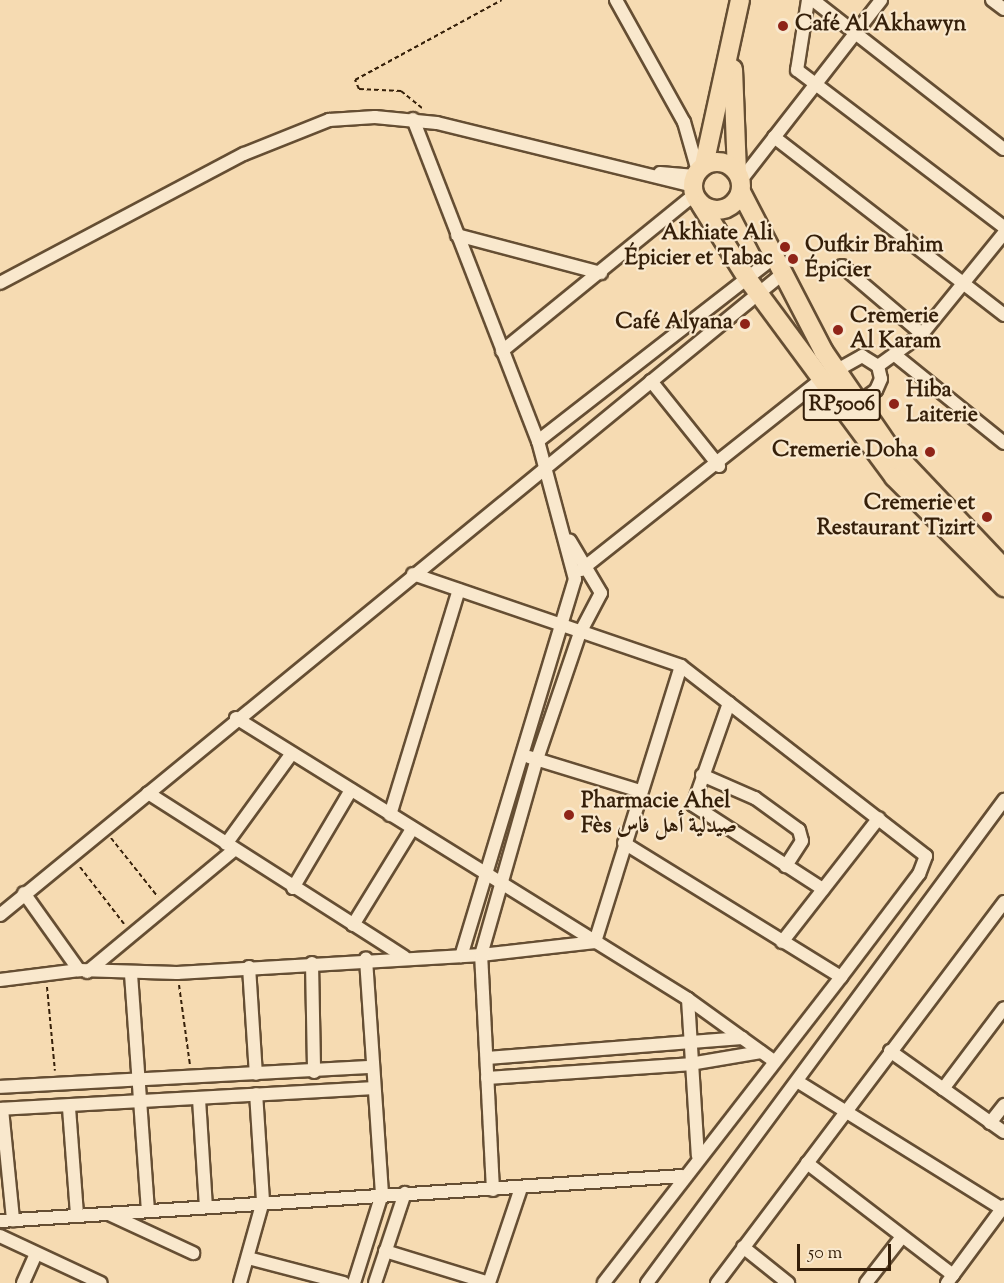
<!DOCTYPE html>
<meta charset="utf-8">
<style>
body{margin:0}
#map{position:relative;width:1004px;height:1283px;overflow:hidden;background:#f6dbb2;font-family:"Sorts Mill Goudy",Amiri,serif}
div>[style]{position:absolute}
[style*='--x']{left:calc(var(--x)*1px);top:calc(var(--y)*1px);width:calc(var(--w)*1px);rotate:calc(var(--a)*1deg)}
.path>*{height:2px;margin-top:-1px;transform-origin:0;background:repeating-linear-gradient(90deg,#351f09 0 4.5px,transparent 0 7.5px)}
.roads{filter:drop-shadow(2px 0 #654e33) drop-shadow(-2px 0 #654e33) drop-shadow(0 2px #654e33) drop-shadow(0 -2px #654e33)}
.street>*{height:12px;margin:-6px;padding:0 6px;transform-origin:6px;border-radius:6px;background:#f9e8cd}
.primary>*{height:18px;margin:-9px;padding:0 9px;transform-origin:9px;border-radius:9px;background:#f6dbb2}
.primary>.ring{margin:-9px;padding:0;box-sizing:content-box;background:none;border:18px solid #f6dbb2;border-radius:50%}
.dots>*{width:16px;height:16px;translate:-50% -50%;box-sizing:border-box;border:3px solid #f9e8cd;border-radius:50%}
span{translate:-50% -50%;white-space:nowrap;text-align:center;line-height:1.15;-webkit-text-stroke:4.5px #f9e8cd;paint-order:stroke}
.shield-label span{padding:2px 4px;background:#f9e8cd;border:2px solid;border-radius:4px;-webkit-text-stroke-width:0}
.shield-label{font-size:21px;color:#351f09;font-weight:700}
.poi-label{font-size:22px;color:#351f09;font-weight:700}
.left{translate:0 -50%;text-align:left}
.right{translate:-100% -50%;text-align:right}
.scale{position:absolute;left:797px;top:1244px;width:94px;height:27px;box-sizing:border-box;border:3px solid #351f09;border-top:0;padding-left:8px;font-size:18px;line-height:21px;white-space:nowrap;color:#351f09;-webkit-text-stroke:4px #f9e8cd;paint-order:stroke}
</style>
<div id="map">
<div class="path">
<div style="--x:422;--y:108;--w:27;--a:-141"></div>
<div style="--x:401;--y:91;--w:42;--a:-177.3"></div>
<div style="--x:359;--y:89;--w:10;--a:-114"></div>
<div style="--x:355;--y:80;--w:167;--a:-28.6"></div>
<div style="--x:111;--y:838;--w:75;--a:51.5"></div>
<div style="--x:80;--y:867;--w:72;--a:52.3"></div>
<div style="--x:179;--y:985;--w:81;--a:82.2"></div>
<div style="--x:47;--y:987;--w:84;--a:84.6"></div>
</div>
<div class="roads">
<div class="street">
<div style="--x:616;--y:0;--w:140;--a:60.9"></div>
<div style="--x:684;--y:122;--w:51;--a:74.1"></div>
<div style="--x:808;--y:0;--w:71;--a:98.9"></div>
<div style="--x:797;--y:70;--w:260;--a:37.2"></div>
<div style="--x:813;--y:0;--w:242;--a:38"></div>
<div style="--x:992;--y:0;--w:15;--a:37"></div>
<div style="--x:413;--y:119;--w:345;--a:68.8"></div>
<div style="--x:538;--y:441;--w:143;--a:75"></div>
<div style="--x:575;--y:579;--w:394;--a:106.8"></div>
<div style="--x:774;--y:137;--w:291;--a:37.7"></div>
<div style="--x:660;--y:173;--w:35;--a:5"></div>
<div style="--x:741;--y:180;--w:228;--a:-52.1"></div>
<div style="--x:457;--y:235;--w:149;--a:14.8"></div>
<div style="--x:842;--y:266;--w:105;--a:40.4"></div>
<div style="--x:0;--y:283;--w:276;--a:-27.9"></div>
<div style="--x:244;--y:154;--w:92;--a:-21.8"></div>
<div style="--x:329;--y:120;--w:46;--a:-3.7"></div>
<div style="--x:375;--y:117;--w:62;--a:5.5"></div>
<div style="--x:437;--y:123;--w:264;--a:13.8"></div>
<div style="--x:502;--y:351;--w:247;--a:-39.1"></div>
<div style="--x:895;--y:355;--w:140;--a:38.9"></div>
<div style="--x:878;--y:366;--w:54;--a:-36"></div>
<div style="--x:922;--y:334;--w:130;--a:-50.9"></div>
<div style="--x:651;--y:381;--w:109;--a:51.3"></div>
<div style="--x:538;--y:441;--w:296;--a:-37.9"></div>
<div style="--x:581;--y:570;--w:309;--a:-38.4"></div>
<div style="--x:823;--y:378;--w:45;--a:-29.4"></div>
<div style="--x:862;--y:356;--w:19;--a:32"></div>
<div style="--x:878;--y:366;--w:13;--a:77"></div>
<div style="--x:881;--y:379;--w:12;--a:114"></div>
<div style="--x:876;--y:390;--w:27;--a:144"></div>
<div style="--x:413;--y:574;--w:283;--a:18.9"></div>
<div style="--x:681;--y:666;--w:310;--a:37.8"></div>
<div style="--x:926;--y:856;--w:19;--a:111"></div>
<div style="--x:919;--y:874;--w:129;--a:127.1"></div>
<div style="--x:841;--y:977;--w:387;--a:127.8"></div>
<div style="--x:729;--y:703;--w:108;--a:109.4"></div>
<div style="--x:693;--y:805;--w:155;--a:32.9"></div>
<div style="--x:236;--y:718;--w:532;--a:31.87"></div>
<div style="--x:688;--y:999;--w:106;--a:35.8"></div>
<div style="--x:529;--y:757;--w:116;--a:17"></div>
<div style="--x:702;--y:775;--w:58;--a:23.5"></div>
<div style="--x:755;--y:798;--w:54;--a:36"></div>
<div style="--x:799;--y:830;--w:11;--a:75"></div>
<div style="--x:802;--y:841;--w:30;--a:123"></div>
<div style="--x:148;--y:793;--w:304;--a:32.6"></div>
<div style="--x:390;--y:815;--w:235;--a:-73"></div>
<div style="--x:624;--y:843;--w:255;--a:31.7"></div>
<div style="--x:226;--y:844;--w:112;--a:-54"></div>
<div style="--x:293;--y:888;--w:114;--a:-59.4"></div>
<div style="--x:24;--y:893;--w:95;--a:54.5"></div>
<div style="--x:0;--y:915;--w:1008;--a:-39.33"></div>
<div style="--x:353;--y:925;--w:113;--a:-58.4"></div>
<div style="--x:782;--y:942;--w:157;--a:-52"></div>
<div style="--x:312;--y:963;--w:109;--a:88.9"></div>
<div style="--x:249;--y:967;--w:107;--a:86.3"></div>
<div style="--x:87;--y:972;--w:191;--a:-39.7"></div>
<div style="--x:131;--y:974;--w:237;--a:85.9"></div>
<div style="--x:0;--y:980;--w:80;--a:-7.2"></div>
<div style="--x:79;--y:970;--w:98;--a:1.8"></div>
<div style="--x:177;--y:973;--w:305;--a:-3.4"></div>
<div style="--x:481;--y:955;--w:115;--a:-6.5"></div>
<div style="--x:595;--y:942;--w:289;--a:-72.7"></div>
<div style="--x:688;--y:999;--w:157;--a:86.4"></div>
<div style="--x:890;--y:1051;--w:140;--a:35.4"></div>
<div style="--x:487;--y:1058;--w:256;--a:-4.5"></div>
<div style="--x:487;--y:1078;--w:203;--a:-3.9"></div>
<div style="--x:690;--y:1064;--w:72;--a:-9.6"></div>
<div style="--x:800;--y:1083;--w:240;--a:31.9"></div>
<div style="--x:0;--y:1087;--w:372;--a:-3.1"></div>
<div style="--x:943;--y:1089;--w:101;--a:-53"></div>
<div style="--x:199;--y:1099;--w:107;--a:86.3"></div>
<div style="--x:69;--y:1108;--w:107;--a:85.7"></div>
<div style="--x:0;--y:1109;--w:374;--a:-3.2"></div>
<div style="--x:2;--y:1109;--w:112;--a:84.3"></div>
<div style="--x:990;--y:1123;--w:23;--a:-52"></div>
<div style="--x:807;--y:1163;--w:184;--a:37.5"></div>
<div style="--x:493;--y:1190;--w:235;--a:-92.9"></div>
<div style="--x:481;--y:955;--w:204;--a:-74.1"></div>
<div style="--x:537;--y:759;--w:133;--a:-71.2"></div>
<div style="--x:580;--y:633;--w:45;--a:-62.3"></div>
<div style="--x:601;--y:593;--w:61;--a:-120.8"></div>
<div style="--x:109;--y:1214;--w:93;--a:24.9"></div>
<div style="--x:0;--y:1221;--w:684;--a:-3.77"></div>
<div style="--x:0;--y:1236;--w:111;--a:25"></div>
<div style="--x:743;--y:1247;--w:58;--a:38.7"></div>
<div style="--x:385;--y:1251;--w:109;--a:17.1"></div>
<div style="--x:248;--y:1258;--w:99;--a:14.6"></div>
<div style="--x:23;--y:1283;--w:32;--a:-66"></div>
<div style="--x:240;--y:1283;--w:85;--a:-74.3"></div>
<div style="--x:263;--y:1201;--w:107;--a:-93.7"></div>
<div style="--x:354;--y:1283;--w:93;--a:-72.5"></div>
<div style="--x:382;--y:1194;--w:236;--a:-93.9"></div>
<div style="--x:375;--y:1283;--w:95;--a:-71.6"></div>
<div style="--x:489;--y:1283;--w:100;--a:-71.4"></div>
<div style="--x:647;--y:1283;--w:601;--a:-53.53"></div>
<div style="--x:717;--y:1283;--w:477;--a:-53"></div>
<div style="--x:866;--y:1283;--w:57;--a:-52.1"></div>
<div style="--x:947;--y:1283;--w:96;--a:-53.5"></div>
</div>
<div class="primary">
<div style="--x:733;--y:69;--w:103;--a:87.8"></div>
<div class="ring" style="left:693px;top:162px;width:30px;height:30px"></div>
<div style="--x:704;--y:165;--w:169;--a:-77.7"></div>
<div style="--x:741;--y:192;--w:180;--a:62.6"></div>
<div style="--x:824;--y:352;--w:116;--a:55.5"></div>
<div style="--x:890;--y:448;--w:166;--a:46.5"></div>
<div style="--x:701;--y:205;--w:86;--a:57.8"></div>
<div style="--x:747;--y:278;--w:247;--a:53.5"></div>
<div style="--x:894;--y:477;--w:156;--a:45"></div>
</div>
</div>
<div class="dots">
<div style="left:783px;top:26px;background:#8f2418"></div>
<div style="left:785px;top:247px;background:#8f2418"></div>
<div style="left:793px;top:259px;background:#8f2418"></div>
<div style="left:745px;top:324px;background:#8f2418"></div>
<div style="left:838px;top:330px;background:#8f2418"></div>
<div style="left:894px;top:404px;background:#8f2418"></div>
<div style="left:930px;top:452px;background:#8f2418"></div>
<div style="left:987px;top:517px;background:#8f2418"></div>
<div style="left:569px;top:815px;background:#8f2418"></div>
</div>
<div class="shield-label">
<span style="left:842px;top:405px">RP5006</span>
</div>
<div class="poi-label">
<span class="left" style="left:795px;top:26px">Café Al Akhawyn</span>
<span class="right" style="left:773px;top:247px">Akhiate Ali<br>Épicier et Tabac</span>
<span class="left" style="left:805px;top:259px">Oufkir Brahim<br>Épicier</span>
<span class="left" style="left:850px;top:330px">Cremerie<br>Al Karam</span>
<span class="right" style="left:733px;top:324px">Café Alyana</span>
<span class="left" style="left:906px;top:404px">Hiba<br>Laiterie</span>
<span class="right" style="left:918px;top:452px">Cremerie Doha</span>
<span class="right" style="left:975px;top:517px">Cremerie et<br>Restaurant Tizirt</span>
<span class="left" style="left:581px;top:815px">Pharmacie Ahel<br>Fès صيدلية أهل فاس</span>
</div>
<div class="scale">50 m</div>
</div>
